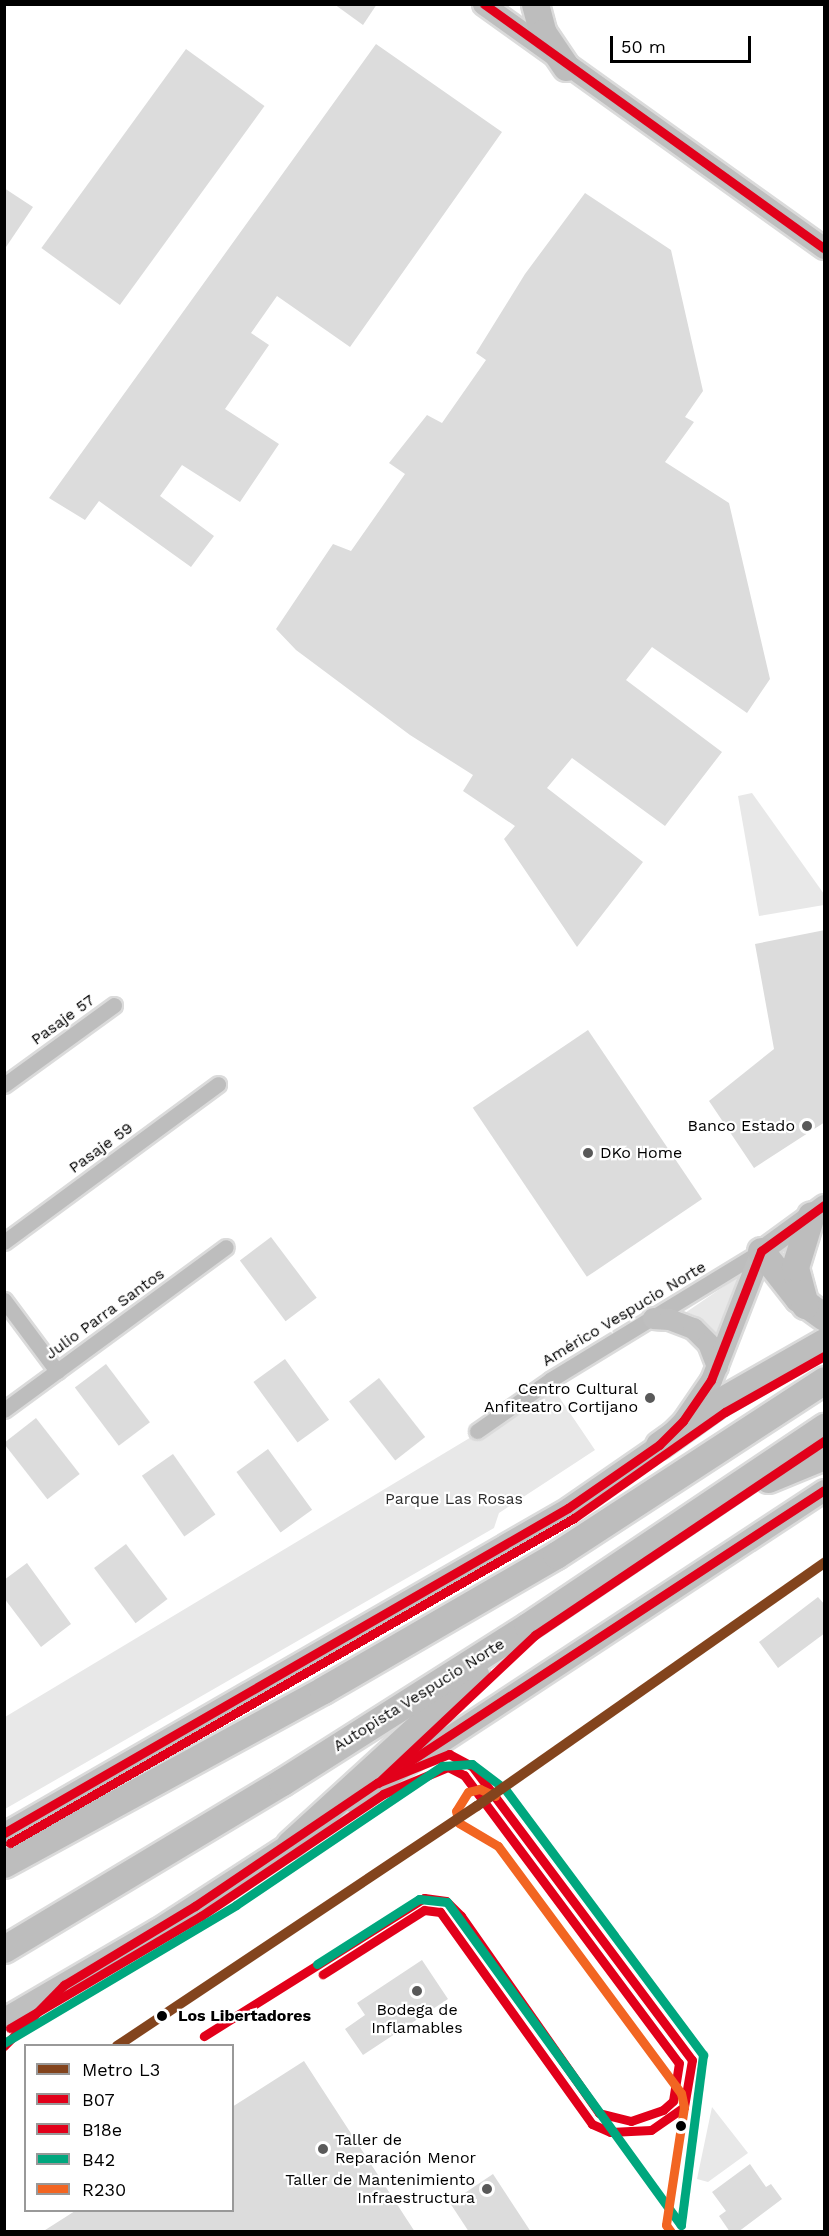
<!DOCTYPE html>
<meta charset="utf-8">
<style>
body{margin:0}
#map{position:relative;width:829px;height:2236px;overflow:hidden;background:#fff;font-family:"Work Sans",sans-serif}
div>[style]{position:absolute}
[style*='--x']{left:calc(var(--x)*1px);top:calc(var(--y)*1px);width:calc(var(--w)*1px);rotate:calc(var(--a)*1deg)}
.green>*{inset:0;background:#e8e8e8}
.building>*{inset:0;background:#dcdcdc;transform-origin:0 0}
.roads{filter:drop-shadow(2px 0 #dbdbdb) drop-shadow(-2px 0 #dbdbdb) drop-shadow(0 2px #dbdbdb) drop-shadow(0 -2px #dbdbdb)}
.minor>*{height:15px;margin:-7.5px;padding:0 7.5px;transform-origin:7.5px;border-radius:7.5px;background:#bdbdbd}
.secondary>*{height:21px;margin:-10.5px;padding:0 10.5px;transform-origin:10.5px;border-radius:10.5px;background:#bfbfbf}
.motorway>*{height:27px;margin:-13.5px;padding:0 13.5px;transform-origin:13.5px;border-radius:13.5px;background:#bdbdbd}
.bus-1>*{height:9px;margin:-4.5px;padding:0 4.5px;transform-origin:4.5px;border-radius:4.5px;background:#e2001a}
.bus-2>*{height:9px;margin:-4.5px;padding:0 4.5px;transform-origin:4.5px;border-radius:4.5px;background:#e2001a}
.bus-3>*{height:9px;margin:-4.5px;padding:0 4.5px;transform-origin:4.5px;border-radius:4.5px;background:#00a77e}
.bus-4>*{height:9px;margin:-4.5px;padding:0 4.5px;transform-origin:4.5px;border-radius:4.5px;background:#f26522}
.metro-1>*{height:10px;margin:-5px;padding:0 5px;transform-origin:5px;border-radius:5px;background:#83441d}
.dots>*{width:16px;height:16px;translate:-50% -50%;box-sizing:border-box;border:3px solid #fff;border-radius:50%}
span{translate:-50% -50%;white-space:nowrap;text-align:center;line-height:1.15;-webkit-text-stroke:4.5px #fff;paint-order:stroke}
.street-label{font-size:16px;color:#000}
.poi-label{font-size:16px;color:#000}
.right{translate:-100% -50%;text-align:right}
.left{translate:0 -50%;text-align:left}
.park-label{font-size:16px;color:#2d2d2d}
.stop-label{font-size:16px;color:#000;font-weight:700}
.frame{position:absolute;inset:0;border:6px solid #000;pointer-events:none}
.legend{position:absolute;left:24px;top:2044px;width:210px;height:168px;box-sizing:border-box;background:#fff;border:2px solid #999;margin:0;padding:8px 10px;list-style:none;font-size:18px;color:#000}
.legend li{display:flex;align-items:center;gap:12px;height:30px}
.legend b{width:30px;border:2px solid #999}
.scale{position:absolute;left:610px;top:36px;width:141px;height:27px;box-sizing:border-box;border:3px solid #000;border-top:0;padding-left:8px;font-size:18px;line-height:21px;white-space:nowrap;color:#000;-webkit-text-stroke:4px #fff;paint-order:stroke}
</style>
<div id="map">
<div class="green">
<div style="clip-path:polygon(752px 793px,824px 894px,824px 905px,759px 916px,738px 796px)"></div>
<div style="clip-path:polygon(742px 1274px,715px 1338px,703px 1321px,682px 1315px)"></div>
<div style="clip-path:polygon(553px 1388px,595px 1450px,499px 1513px,494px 1528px,5px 1809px,5px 1717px)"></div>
<div style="clip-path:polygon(712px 2107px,748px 2153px,708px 2182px,697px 2179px)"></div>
</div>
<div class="building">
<div style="clip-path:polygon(334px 4px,377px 4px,363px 25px)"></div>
<div style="clip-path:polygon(376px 44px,502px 132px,350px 347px,277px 296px,251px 333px,269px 345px,225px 409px,279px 444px,240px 502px,182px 465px,160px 496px,214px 536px,191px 567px,99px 501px,85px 520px,49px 498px)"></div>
<div style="left:186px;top:49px;width:97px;height:246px;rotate:36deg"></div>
<div style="clip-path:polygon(4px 188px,33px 207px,4px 250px)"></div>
<div style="clip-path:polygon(585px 193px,671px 250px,703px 391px,685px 417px,694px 422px,665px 462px,729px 503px,770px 679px,747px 713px,652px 647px,626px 680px,722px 752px,665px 826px,572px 758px,547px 788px,643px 862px,577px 947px,504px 839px,515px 826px,463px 791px,473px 775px,410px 735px,296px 650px,276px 629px,333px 544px,351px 551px,405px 474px,389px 463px,427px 415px,442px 423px,486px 360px,476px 353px,525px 274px)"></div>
<div style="clip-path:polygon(825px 930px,825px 1122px,754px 1168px,709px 1101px,774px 1049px,755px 944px)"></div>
<div style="left:588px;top:1030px;width:204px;height:139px;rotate:56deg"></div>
<div style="left:271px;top:1237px;width:76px;height:39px;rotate:53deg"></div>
<div style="left:285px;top:1359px;width:75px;height:39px;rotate:54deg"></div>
<div style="left:106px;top:1364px;width:73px;height:39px;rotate:53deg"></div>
<div style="left:379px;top:1378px;width:75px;height:38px;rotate:52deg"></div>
<div style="left:36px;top:1418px;width:71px;height:41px;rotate:52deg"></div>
<div style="left:268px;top:1449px;width:75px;height:39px;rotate:54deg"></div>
<div style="left:173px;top:1454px;width:74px;height:38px;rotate:55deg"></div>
<div style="left:126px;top:1544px;width:69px;height:40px;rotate:53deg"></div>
<div style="clip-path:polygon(27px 1563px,71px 1624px,41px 1647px,4px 1598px,4px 1580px)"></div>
<div style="clip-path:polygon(818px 1597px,825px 1605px,825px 1633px,778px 1668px,759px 1642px)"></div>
<div style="clip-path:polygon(422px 1960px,448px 1999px,363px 2055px,345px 2029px,365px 2015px,357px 2003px)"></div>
<div style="clip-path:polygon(304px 2061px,415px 2232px,42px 2232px,75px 2211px,232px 2211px,232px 2107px)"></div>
<div style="clip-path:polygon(750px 2164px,766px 2187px,771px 2184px,782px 2199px,738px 2232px,730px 2232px,719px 2216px,726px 2211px,712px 2192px)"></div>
<div style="clip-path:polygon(493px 2174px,531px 2232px,469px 2232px,450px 2203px)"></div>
</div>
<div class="roads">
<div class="minor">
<div style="--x:4;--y:1085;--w:136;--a:-36"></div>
<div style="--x:4;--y:1242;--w:266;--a:-36.4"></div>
<div style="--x:4;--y:1300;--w:89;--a:53.3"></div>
<div style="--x:4;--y:1410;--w:275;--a:-36.3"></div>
<div style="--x:477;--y:1431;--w:89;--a:-34.9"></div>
<div style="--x:550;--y:1380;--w:247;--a:-31.4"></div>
</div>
<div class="secondary">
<div style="--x:483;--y:4;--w:419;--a:35.6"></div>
<div style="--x:653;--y:1318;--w:16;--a:4"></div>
<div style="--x:669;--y:1319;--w:26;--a:21"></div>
<div style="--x:693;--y:1328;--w:21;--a:45"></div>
<div style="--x:708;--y:1343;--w:25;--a:69"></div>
<div style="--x:351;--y:1801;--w:566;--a:-33.33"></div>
<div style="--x:4;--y:1833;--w:651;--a:-29.95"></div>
<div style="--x:568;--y:1508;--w:111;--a:-34.7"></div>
<div style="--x:659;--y:1445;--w:34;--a:-45"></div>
<div style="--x:683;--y:1421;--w:50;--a:-55.7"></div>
<div style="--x:711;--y:1380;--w:138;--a:-68.8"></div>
<div style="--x:761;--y:1251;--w:78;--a:-36.1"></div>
<div style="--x:4;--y:2018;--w:177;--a:-30.2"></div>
<div style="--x:157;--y:1929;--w:171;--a:-32.9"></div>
</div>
<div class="motorway">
<div style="--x:535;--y:4;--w:30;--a:75"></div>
<div style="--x:543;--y:33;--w:41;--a:55.9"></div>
<div style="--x:761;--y:1251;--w:60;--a:51.8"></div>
<div style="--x:798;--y:1298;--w:32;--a:36"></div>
<div style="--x:805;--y:1305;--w:39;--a:-105"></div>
<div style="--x:795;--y:1267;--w:54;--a:-72.9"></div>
<div style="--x:659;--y:1445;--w:74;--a:-35.6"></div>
<div style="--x:719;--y:1402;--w:121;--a:-29.7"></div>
<div style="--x:768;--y:1479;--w:61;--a:-22.3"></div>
<div style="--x:290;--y:1844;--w:251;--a:-42.4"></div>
<div style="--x:4;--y:1864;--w:363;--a:-28.6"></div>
<div style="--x:323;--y:1690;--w:269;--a:-30.1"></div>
<div style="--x:556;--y:1555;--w:320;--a:-33.1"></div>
<div style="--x:4;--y:1949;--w:324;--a:-31"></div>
<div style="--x:282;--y:1782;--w:291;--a:-32.4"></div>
<div style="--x:528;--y:1626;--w:357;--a:-33.9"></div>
</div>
</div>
<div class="bus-1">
<div style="--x:484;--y:4;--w:418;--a:35.7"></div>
<div style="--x:398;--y:1769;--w:509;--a:-33.22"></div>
<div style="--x:4;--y:1833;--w:651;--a:-29.95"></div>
<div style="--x:568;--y:1508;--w:111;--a:-34.7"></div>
<div style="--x:659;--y:1445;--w:34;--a:-45"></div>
<div style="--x:683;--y:1421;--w:50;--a:-55.7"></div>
<div style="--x:711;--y:1380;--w:138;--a:-68.8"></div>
<div style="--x:761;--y:1251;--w:78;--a:-36.1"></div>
<div style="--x:4;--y:2046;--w:86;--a:-45.5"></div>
<div style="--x:64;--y:1985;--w:153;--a:-31.1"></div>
<div style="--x:195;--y:1906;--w:220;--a:-34.1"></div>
<div style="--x:377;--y:1783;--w:78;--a:-21.9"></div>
<div style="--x:449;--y:1754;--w:26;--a:28"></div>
<div style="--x:472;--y:1766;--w:367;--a:53.2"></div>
<div style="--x:692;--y:2060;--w:48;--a:99.7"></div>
<div style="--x:684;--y:2107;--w:40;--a:145.1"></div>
<div style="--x:651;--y:2130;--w:41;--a:177.2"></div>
<div style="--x:610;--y:2132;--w:20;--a:-156"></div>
<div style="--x:592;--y:2124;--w:261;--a:-125.6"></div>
<div style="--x:440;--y:1912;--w:16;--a:-173"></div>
<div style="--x:424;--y:1910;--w:120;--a:147.6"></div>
</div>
<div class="bus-2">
<div style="--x:378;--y:1783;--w:216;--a:-43.3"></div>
<div style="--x:535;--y:1635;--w:348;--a:-33.9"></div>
<div style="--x:10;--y:1843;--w:651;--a:-29.95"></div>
<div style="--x:574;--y:1518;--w:184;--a:-35.1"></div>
<div style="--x:725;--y:1412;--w:114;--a:-29.5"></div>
<div style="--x:10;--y:2028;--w:221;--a:-30.4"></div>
<div style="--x:201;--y:1916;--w:219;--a:-33.8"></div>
<div style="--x:383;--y:1794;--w:70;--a:-22.6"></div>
<div style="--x:448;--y:1767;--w:18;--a:27"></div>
<div style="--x:464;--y:1775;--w:359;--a:53.3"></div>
<div style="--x:679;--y:2063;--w:38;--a:99"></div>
<div style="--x:673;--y:2101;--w:13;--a:138"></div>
<div style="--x:663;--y:2110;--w:34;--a:161"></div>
<div style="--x:631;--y:2121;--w:33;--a:-166"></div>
<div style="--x:599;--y:2113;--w:241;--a:-125"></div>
<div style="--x:461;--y:1916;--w:21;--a:-135"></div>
<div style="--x:446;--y:1901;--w:22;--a:-172"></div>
<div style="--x:424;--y:1898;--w:260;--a:147.9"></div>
</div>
<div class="bus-3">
<div style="--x:317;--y:1964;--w:121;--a:-32.5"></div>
<div style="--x:419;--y:1899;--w:28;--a:6"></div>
<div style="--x:447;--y:1902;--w:399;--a:54.1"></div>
<div style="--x:4;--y:2043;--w:270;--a:-30.7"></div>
<div style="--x:236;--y:1905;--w:249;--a:-34"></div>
<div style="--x:442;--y:1766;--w:30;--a:-4"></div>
<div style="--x:472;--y:1764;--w:41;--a:37.1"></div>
<div style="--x:505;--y:1789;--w:332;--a:53.3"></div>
<div style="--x:703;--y:2055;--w:171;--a:97.4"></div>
</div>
<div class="bus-4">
<div style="--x:495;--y:1796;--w:17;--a:-155"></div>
<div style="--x:480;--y:1789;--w:12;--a:166"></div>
<div style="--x:468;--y:1792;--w:22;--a:122"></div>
<div style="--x:456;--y:1811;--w:12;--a:76"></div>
<div style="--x:459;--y:1823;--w:45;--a:30.5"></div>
<div style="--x:498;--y:1846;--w:307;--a:53.5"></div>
<div style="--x:681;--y:2093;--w:14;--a:78"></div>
<div style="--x:684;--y:2107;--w:119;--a:98.7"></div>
<div style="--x:666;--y:2225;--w:9;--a:54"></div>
</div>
<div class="metro-1">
<div style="--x:117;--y:2046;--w:433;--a:-33.7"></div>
<div style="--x:477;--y:1806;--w:424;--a:-35"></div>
</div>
<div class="dots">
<div style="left:807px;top:1126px;background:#595959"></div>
<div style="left:588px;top:1153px;background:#595959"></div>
<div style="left:650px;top:1398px;background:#595959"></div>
<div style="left:417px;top:1991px;background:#595959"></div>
<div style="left:162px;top:2016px;background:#000"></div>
<div style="left:681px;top:2126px;background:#000"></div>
<div style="left:323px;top:2149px;background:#595959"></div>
<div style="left:487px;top:2189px;background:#595959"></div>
</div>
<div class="street-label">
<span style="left:63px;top:1020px;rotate:-36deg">Pasaje 57</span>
<span style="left:101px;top:1148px;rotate:-36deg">Pasaje 59</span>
<span style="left:105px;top:1314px;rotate:-36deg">Julio Parra Santos</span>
<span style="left:624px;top:1314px;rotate:-31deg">Américo Vespucio Norte</span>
<span style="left:419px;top:1695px;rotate:-32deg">Autopista Vespucio Norte</span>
</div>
<div class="poi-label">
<span class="right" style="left:795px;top:1126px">Banco Estado</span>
<span class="left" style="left:600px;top:1153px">DKo Home</span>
<span class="right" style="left:638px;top:1398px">Centro Cultural<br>Anfiteatro Cortijano</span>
<span style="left:417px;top:2019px">Bodega de<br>Inflamables</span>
<span class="left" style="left:335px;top:2149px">Taller de<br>Reparación Menor</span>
<span class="right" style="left:475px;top:2189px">Taller de Mantenimiento<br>Infraestructura</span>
</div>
<div class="park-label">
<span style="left:454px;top:1499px">Parque Las Rosas</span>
</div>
<div class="stop-label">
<span class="left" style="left:178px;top:2016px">Los Libertadores</span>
</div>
<div class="frame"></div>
<ul class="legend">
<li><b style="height:8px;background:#83441d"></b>Metro L3</li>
<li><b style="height:8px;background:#e2001a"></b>B07</li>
<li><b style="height:8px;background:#e2001a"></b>B18e</li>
<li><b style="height:8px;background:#00a77e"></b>B42</li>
<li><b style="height:8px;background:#f26522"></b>R230</li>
</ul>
<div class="scale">50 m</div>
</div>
